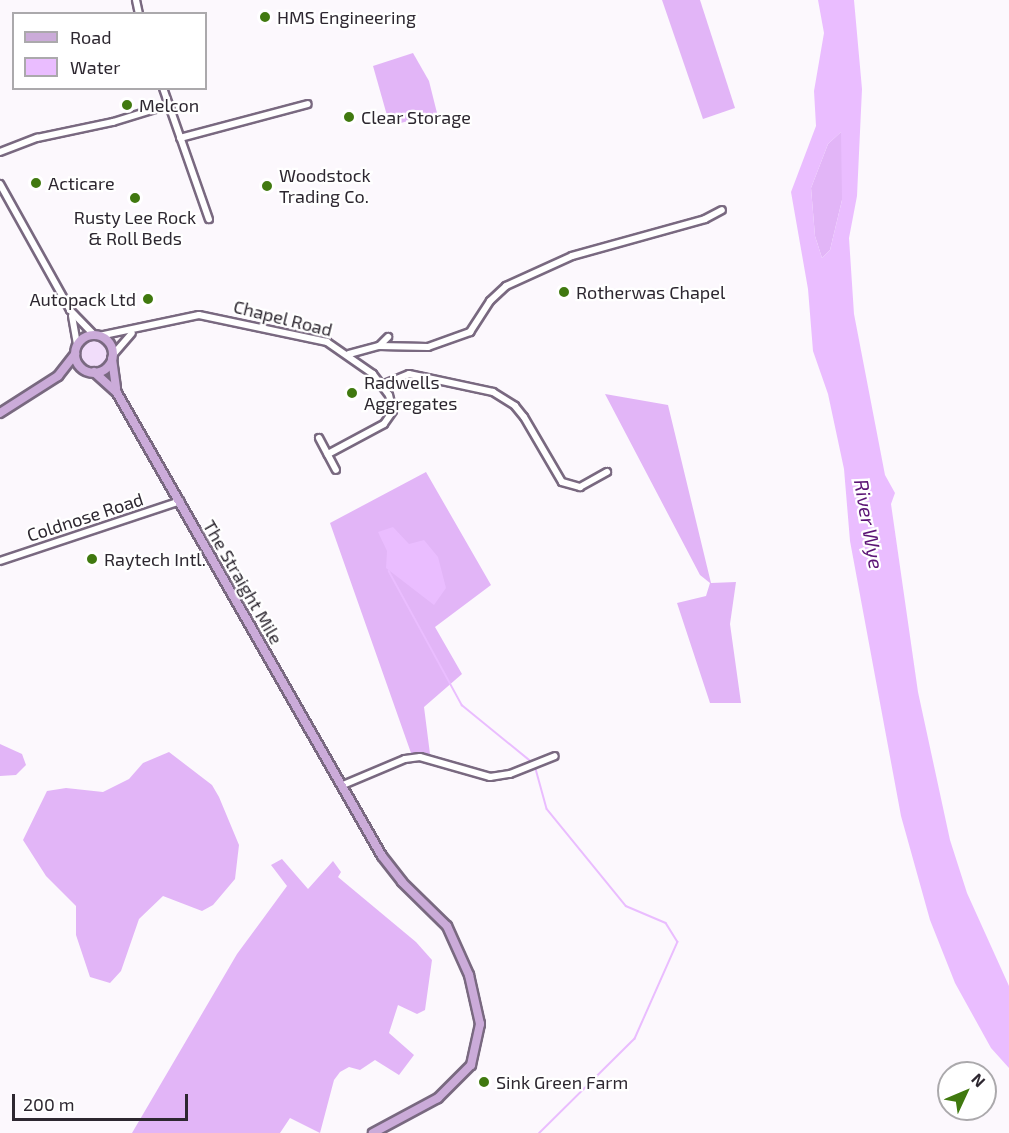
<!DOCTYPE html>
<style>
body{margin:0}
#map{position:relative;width:1009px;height:1133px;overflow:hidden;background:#fcf8fd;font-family:"Exo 2",sans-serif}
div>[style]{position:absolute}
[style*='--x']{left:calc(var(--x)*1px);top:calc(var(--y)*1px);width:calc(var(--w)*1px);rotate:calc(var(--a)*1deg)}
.green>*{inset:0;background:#f1ddfa}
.round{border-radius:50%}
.forest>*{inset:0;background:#e2b5f7}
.water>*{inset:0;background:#eabdff}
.stream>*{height:1.5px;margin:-0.75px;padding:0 0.75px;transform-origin:0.75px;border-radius:0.75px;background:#eabdff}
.roads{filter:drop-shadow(2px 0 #796980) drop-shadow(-2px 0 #796980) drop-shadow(0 2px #796980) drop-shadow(0 -2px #796980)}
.minor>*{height:6px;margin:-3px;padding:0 3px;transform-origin:3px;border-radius:3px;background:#fff}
.major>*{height:8px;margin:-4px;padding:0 4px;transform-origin:4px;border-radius:4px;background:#cbabd9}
.major>.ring{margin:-4px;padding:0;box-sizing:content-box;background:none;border:8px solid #cbabd9;border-radius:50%}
.dots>*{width:16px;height:16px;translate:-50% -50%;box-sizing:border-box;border:3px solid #fff;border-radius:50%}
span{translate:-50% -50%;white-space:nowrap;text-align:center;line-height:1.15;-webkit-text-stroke:4.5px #fff;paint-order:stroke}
.poi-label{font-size:18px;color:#2d2730}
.left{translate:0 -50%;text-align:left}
.right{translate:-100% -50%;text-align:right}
.street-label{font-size:18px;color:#2d2730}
.water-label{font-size:20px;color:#5b1475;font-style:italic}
.legend{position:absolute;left:12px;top:12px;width:195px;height:78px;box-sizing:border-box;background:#fff;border:2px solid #aba9ac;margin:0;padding:8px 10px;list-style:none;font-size:18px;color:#2d2730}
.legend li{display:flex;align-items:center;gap:12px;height:30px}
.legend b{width:30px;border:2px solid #aba9ac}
.north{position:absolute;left:937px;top:1061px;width:60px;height:60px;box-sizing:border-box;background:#fff;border:2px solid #aba9ac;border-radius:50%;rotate:46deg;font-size:16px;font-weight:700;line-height:24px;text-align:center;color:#2d2730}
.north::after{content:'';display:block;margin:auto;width:21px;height:27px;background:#40790f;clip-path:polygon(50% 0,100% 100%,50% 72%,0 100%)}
.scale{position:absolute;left:12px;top:1094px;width:176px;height:27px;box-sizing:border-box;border:3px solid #2d2730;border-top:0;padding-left:8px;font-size:18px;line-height:21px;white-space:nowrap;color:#2d2730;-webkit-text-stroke:4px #fff;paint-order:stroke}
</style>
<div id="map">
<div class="green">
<div class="round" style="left:80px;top:340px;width:28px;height:28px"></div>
</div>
<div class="forest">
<div style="clip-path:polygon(662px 0,700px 0,735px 108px,703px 119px)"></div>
<div style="clip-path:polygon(413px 53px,429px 81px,437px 113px,390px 126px,373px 66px)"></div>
<div style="clip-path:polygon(842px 131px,842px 200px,830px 250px,822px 258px,815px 236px,811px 188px,828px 144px)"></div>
<div style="clip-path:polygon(605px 394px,668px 405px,711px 583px,736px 582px,730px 624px,741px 703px,710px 703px,677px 603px,706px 596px,710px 583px,700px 575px)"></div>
<div style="clip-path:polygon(426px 472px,491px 585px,435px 627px,462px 674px,424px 707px,430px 754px,411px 753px,330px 523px)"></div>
<div style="clip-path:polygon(0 744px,22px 754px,26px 765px,16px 775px,0 776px)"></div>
<div style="clip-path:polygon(169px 752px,212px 785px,219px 797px,239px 845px,235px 879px,213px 905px,202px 911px,163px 896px,139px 919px,121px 971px,110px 983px,90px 977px,76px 935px,76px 906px,46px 876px,23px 840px,47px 791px,66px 788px,103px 792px,129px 779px,143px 763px)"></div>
<div style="clip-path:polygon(282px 859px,308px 889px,333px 861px,341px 872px,338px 877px,416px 942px,432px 960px,425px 1010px,417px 1014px,398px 1005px,389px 1033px,414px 1055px,399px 1075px,375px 1060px,360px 1070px,349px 1067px,340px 1072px,334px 1080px,320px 1133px,290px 1118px,280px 1133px,132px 1133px,237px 954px,287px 886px,271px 865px)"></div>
</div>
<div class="water">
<div style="clip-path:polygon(evenodd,818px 0,854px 0,862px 89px,857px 196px,849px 238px,854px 314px,885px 475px,895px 493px,891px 504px,918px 692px,950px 840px,967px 893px,1009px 986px,1009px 1068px,991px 1048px,955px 983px,930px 920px,901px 816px,850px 541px,844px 469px,828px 394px,813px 351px,808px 289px,791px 192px,816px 126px,814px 91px,824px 33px,818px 0,841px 132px,842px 200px,830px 250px,822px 258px,815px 236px,811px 188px,828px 144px,841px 132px)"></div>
<div style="clip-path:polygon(393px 527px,409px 544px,424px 540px,438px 557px,446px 588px,434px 605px,386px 568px,387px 551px,378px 532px)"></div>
</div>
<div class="stream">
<div style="--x:389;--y:571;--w:153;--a:61.4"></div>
<div style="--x:462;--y:705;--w:90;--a:39.2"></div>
<div style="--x:536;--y:769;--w:41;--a:74.6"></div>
<div style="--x:547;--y:809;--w:125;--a:50.8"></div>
<div style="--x:626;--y:906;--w:43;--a:23"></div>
<div style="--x:666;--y:923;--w:22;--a:58"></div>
<div style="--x:678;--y:942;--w:106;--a:113.9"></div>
<div style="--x:635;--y:1039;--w:134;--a:135.3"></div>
</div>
<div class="roads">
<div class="minor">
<div style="--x:136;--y:0;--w:14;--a:78"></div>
<div style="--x:163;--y:88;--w:139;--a:70.7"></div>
<div style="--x:180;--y:138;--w:132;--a:-14.9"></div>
<div style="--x:0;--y:152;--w:40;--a:-21"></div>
<div style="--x:37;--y:138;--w:78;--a:-11.9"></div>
<div style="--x:113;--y:122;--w:58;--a:-17.2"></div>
<div style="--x:0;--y:184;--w:144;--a:60.9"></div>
<div style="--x:70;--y:310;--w:35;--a:46"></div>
<div style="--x:72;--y:316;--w:29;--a:80"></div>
<div style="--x:99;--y:336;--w:102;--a:-11.9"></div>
<div style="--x:199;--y:315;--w:131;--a:11.9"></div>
<div style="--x:327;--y:342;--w:56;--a:34.8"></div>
<div style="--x:373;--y:374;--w:26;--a:53"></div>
<div style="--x:389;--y:395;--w:16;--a:76"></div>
<div style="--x:393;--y:411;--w:16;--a:125"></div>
<div style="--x:384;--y:424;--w:64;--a:151.8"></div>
<div style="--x:379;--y:346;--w:49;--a:1.2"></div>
<div style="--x:428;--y:347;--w:45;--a:-19.7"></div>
<div style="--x:470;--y:332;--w:37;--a:-57"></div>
<div style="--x:490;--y:301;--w:22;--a:-43"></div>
<div style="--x:506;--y:286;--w:72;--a:-24.4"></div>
<div style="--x:572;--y:256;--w:138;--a:-15.5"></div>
<div style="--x:705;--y:219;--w:19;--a:-28"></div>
<div style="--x:349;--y:354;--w:31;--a:-15"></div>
<div style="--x:379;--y:346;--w:13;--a:-45"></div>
<div style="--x:112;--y:356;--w:30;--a:-49"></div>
<div style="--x:382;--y:385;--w:29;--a:-22"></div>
<div style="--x:409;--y:374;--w:86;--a:12.1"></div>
<div style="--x:493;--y:392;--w:26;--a:32"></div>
<div style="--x:515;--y:406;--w:14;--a:51"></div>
<div style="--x:524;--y:417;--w:75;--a:59.7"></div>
<div style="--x:562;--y:482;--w:19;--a:16"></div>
<div style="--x:580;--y:487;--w:31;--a:-29"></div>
<div style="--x:319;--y:438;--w:36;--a:62"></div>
<div style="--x:0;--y:561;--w:190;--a:-18.4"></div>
<div style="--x:343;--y:785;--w:67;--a:-22.8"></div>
<div style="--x:405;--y:759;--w:15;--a:-8"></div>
<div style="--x:420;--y:757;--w:73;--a:15.9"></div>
<div style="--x:490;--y:777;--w:20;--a:-9"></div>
<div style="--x:510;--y:774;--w:48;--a:-21.8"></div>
</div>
<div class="major">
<div class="ring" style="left:75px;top:335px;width:30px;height:30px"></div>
<div style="--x:112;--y:359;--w:29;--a:82"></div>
<div style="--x:94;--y:372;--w:31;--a:42"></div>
<div style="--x:117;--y:393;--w:533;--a:60.22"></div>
<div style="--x:382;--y:856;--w:33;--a:52"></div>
<div style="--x:402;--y:882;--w:63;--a:44.4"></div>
<div style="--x:447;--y:926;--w:54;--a:65.8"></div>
<div style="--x:469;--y:975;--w:50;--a:77.3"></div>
<div style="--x:480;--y:1024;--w:42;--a:102.4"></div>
<div style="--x:471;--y:1065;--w:47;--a:135"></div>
<div style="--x:438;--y:1098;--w:74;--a:151.7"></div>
<div style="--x:0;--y:413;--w:69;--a:-32.5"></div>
<div style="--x:58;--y:376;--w:28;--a:-52"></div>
</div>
</div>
<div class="dots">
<div style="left:265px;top:17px;background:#40790f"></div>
<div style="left:127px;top:105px;background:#40790f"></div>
<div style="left:349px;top:117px;background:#40790f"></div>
<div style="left:36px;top:183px;background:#40790f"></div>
<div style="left:267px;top:186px;background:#40790f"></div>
<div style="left:135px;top:198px;background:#40790f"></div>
<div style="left:564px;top:292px;background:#40790f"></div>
<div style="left:148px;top:299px;background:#40790f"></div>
<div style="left:352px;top:393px;background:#40790f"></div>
<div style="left:92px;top:559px;background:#40790f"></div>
<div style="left:484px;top:1082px;background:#40790f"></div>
</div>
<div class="poi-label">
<span class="left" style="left:277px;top:17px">HMS Engineering</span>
<span class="left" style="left:139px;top:105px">Melcon</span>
<span class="left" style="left:361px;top:117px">Clear Storage</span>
<span class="left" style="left:279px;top:186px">Woodstock<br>Trading Co.</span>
<span class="left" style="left:48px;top:183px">Acticare</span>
<span style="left:135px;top:228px">Rusty Lee Rock<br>&amp; Roll Beds</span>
<span class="left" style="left:576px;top:292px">Rotherwas Chapel</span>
<span class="right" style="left:136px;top:299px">Autopack Ltd</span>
<span class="left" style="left:364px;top:393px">Radwells<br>Aggregates</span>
<span class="left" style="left:104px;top:559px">Raytech Intl.</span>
<span class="left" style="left:496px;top:1082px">Sink Green Farm</span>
</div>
<div class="street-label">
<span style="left:283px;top:318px;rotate:14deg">Chapel Road</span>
<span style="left:85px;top:517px;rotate:-18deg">Coldnose Road</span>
<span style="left:243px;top:582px;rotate:60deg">The Straight Mile</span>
</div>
<div class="water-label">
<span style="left:869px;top:524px;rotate:80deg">River Wye</span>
</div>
<ul class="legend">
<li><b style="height:8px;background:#cbabd9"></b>Road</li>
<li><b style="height:16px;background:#eabdff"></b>Water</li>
</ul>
<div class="north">N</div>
<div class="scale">200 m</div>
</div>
